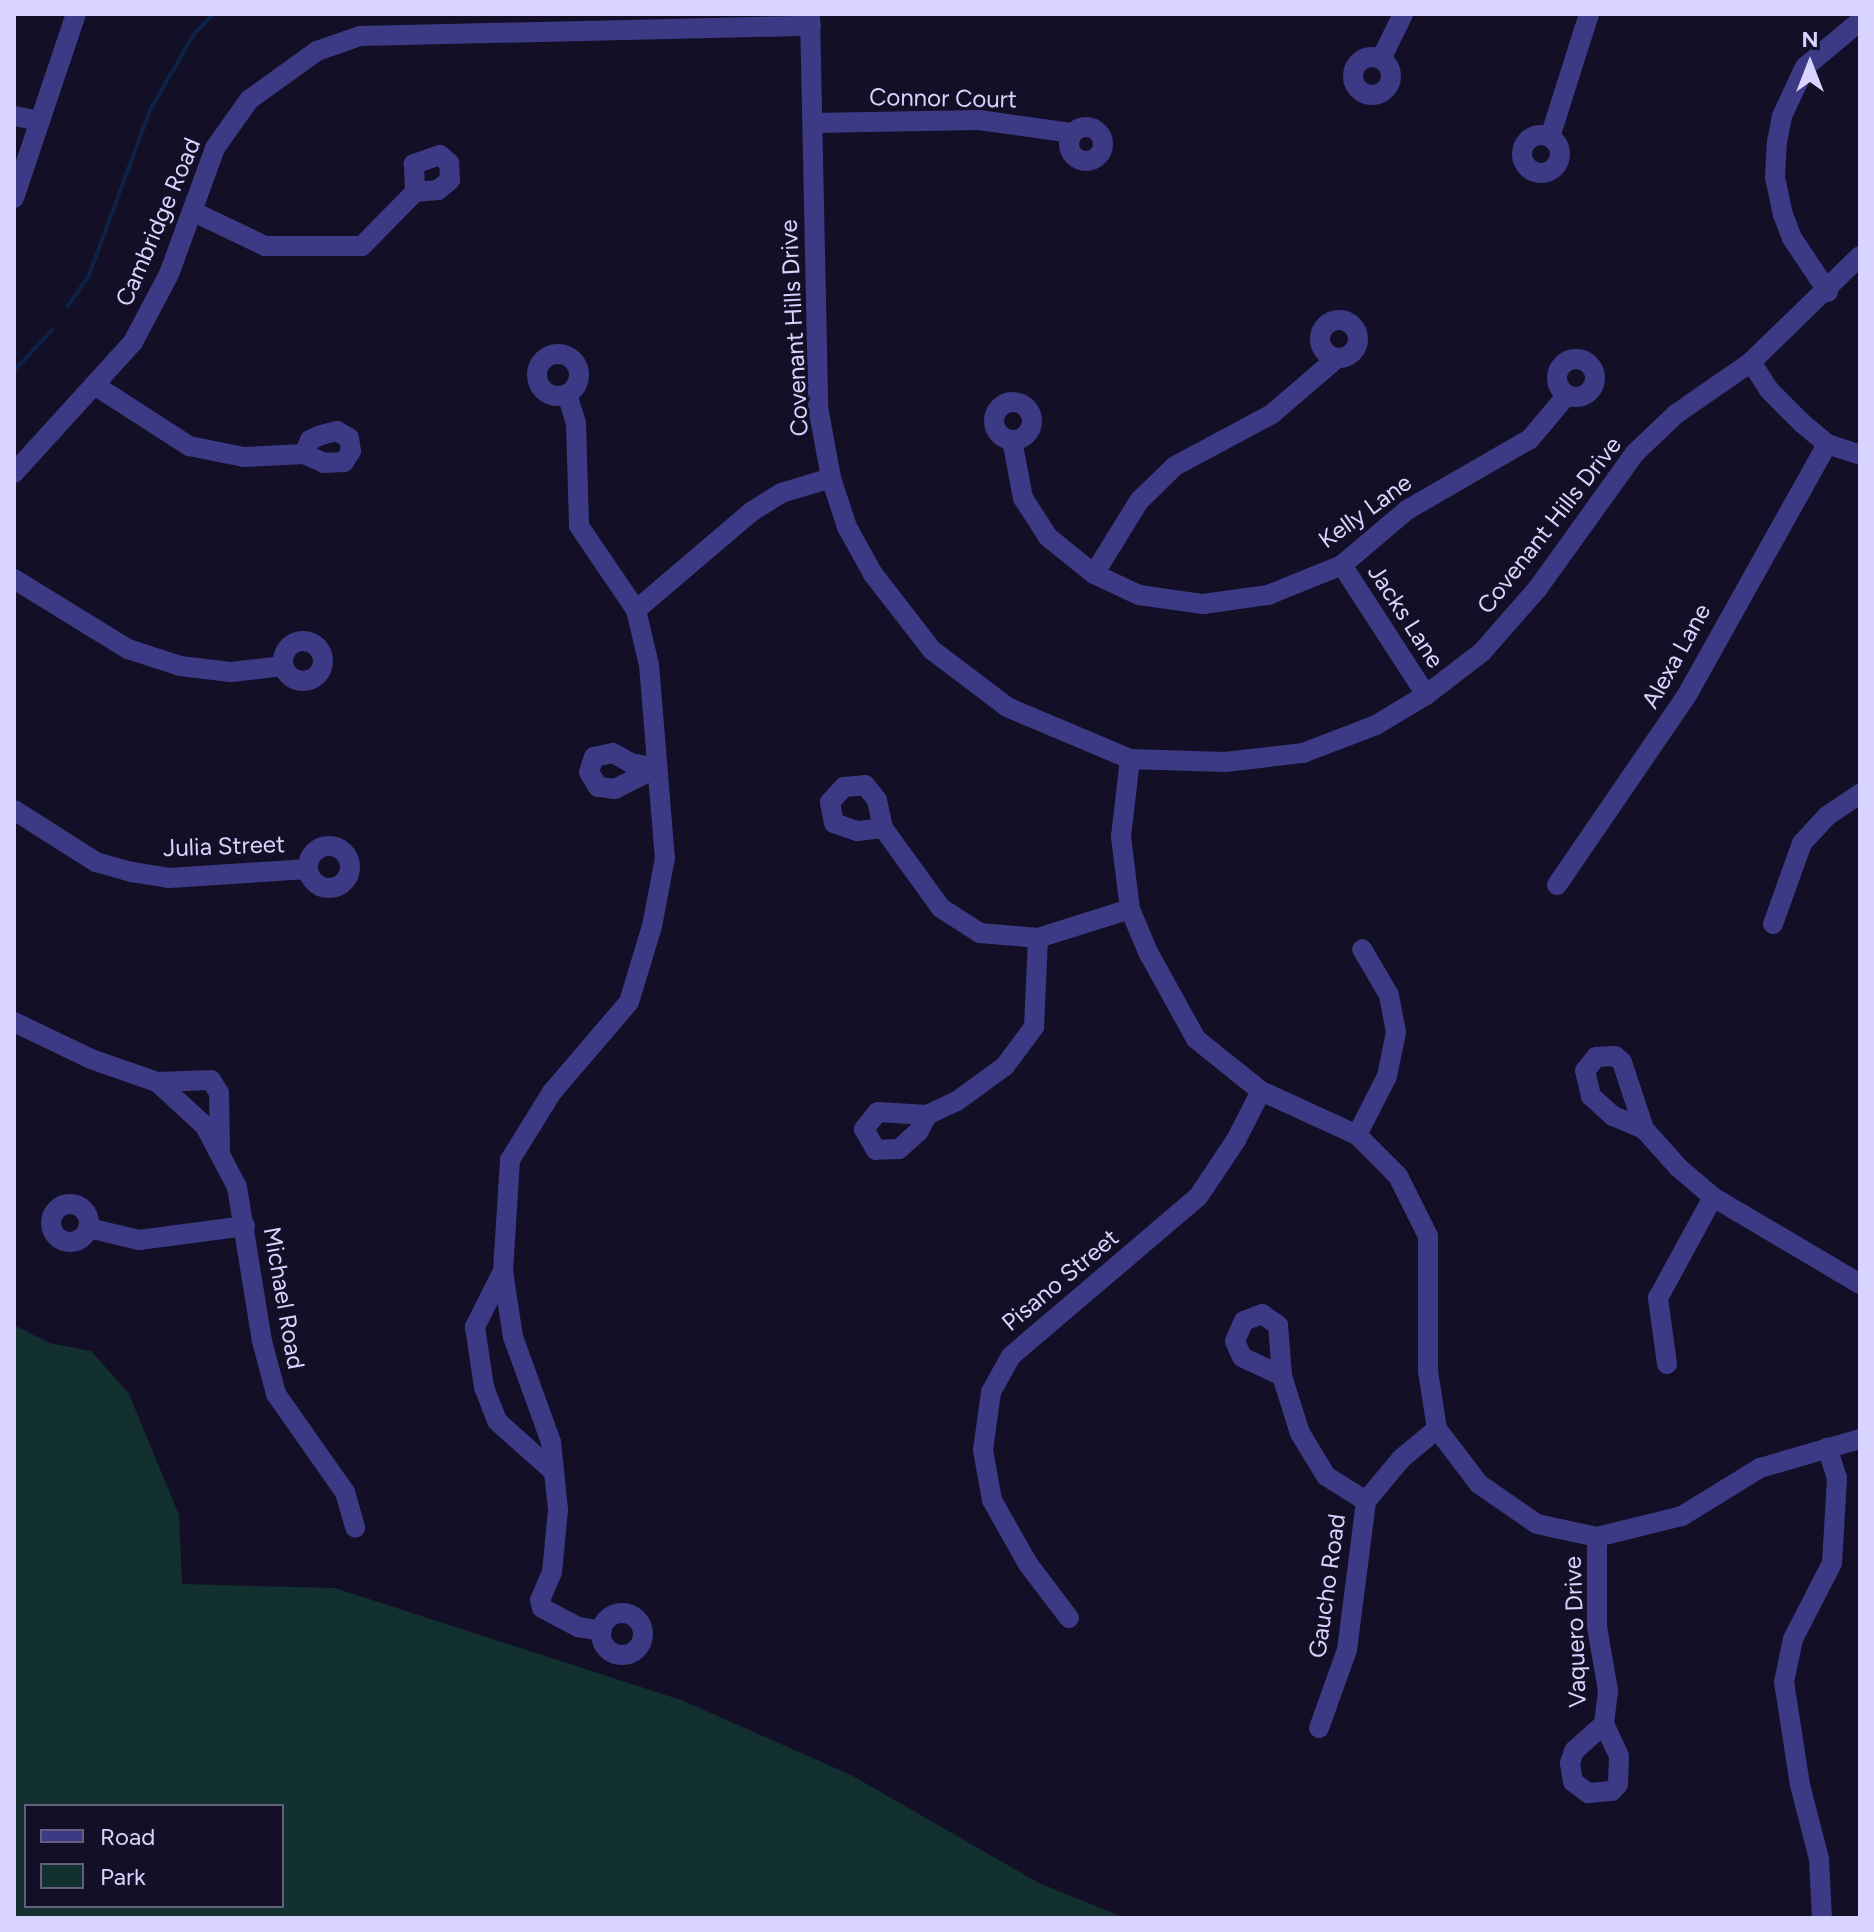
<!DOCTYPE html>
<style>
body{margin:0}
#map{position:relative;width:1874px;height:1932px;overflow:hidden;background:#130f26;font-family:Figtree,sans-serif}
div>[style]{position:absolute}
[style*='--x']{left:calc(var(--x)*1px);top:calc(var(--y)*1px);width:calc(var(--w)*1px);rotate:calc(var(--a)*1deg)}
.green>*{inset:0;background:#12302f}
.stream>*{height:4px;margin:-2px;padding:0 2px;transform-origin:2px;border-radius:2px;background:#0c2248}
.minor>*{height:20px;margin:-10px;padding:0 10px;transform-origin:10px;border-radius:10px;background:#3d3a85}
.minor>.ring{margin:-10px;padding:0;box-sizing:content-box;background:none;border:20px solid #3d3a85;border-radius:50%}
span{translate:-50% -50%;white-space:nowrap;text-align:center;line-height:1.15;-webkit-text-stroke:6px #130f26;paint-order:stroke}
.street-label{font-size:24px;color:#d9d4ff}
.frame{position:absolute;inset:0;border:16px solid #d9d4ff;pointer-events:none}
.legend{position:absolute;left:24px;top:1804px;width:260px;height:104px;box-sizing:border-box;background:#130f26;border:2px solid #625e7d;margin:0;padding:10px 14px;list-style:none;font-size:24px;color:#d9d4ff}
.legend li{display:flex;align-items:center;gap:16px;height:40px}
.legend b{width:40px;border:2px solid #625e7d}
.north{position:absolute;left:1770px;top:24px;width:80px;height:80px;-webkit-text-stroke:6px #130f26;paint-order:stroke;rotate:0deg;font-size:22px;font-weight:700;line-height:32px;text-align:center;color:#d9d4ff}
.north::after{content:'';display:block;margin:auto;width:28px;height:36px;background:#d9d4ff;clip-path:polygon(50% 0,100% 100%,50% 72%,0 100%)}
</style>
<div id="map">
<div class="green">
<div style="clip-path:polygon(evenodd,14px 1325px,49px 1343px,91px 1351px,129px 1394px,179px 1515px,182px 1584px,335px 1588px,681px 1700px,851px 1775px,1039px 1883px,1125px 1918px,14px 1918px,14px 1325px,26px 1806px,282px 1806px,282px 1906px,26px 1906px,26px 1806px)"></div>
</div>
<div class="stream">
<div style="--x:68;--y:306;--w:37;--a:-56"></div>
<div style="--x:89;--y:275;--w:176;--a:-69.7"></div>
<div style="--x:150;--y:110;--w:88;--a:-59.9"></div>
<div style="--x:194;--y:34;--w:28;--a:-46"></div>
<div style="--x:14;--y:371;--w:56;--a:-47.2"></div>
</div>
<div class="minor">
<div style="--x:810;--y:14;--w:393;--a:88.8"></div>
<div style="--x:818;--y:407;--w:72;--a:79.6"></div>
<div style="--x:831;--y:478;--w:52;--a:71.9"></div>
<div style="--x:847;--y:527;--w:54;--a:61"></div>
<div style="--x:873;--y:574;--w:96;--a:52.2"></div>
<div style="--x:932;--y:650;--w:94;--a:37.2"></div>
<div style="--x:1007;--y:707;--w:134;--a:22.9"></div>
<div style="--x:1130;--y:759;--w:95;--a:1.8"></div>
<div style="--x:1225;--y:762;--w:79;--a:-6.6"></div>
<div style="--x:1303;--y:753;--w:78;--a:-21"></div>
<div style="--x:1376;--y:725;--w:58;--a:-31"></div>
<div style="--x:1426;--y:695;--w:71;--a:-37.5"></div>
<div style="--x:1482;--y:652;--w:85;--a:-48.8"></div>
<div style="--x:1538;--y:588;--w:166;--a:-54.3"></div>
<div style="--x:1635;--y:453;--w:57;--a:-43.6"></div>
<div style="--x:1676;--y:414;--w:91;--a:-34.7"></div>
<div style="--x:1751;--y:362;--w:152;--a:-44.2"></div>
<div class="ring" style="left:1353px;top:57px;width:18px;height:18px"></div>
<div style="--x:1381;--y:59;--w:50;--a:-63.9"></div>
<div style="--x:14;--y:116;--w:25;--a:11"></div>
<div style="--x:813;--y:123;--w:166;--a:-1"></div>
<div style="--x:979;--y:120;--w:94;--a:8"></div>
<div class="ring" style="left:1069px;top:127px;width:14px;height:14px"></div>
<div class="ring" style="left:1522px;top:135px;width:18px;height:18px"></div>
<div style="--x:1550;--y:137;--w:129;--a:-72.4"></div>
<div style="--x:14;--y:198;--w:194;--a:-71.4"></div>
<div style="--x:194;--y:212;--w:79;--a:25.6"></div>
<div style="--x:265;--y:246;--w:97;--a:0"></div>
<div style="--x:362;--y:246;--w:76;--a:-45.5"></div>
<div style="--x:415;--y:192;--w:23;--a:-5"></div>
<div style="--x:438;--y:190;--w:16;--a:-40"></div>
<div style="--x:450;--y:180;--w:17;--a:-93"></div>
<div style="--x:449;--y:163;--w:12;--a:-138"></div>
<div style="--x:440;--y:155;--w:28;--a:161"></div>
<div style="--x:414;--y:164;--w:28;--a:88"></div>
<div style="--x:1828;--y:292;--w:65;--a:-123.7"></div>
<div style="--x:1792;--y:238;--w:25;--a:-111"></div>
<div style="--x:1783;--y:215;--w:39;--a:-102"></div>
<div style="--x:1775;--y:177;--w:35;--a:-87"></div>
<div style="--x:1777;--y:142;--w:26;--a:-79"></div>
<div style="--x:1782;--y:116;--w:54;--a:-64.9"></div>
<div style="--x:1805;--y:67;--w:72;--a:-39.9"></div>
<div class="ring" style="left:1320px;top:320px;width:18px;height:18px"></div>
<div class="ring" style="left:537px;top:354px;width:22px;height:22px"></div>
<div class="ring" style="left:1557px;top:359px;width:18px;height:18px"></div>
<div style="--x:1751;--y:362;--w:33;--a:57"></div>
<div style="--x:1769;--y:390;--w:47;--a:45"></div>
<div style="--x:1802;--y:423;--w:33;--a:40"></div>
<div style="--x:1827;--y:444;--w:35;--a:18"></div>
<div style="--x:96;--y:386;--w:111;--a:32.8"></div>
<div style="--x:189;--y:446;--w:56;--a:11.3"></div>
<div style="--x:244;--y:457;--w:60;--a:-2.9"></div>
<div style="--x:304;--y:454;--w:22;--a:24"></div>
<div style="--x:324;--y:463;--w:20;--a:-3"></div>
<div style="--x:344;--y:462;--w:13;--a:-58"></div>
<div style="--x:351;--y:451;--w:13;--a:-99"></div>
<div style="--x:349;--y:438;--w:14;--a:-150"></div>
<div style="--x:337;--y:431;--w:16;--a:166"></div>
<div style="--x:321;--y:435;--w:12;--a:156"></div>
<div style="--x:310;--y:440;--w:15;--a:113"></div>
<div style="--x:567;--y:394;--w:30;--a:73"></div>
<div style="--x:576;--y:423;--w:103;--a:88.3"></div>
<div style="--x:579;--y:526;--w:102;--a:55.8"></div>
<div style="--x:636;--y:610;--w:57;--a:76.7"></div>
<div style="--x:649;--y:665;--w:194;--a:85.3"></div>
<div style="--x:665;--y:858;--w:69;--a:100.8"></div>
<div style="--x:652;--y:926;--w:79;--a:106.8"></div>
<div style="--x:629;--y:1002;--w:118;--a:130.5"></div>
<div style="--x:552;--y:1092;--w:80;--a:121.7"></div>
<div style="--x:510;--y:1160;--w:111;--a:93.6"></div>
<div style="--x:503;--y:1271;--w:67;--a:81.4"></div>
<div style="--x:513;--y:1337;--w:112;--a:70.1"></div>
<div style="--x:551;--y:1442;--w:68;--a:84.1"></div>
<div style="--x:558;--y:1510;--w:62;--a:95.5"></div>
<div style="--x:552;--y:1572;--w:30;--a:113"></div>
<div style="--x:540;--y:1600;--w:8;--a:76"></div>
<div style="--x:542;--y:1608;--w:41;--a:27.8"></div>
<div style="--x:578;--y:1627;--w:24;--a:9"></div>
<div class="ring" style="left:994px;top:402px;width:18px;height:18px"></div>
<div style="--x:1012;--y:440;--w:59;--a:79.3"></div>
<div style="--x:1023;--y:498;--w:46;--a:57.3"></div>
<div style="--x:1048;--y:537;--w:59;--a:38.8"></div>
<div style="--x:1094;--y:574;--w:50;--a:25"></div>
<div style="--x:1139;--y:595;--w:65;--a:8"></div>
<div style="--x:1203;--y:604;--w:66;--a:-7.9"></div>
<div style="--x:1268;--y:595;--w:80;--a:-22.1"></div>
<div style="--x:1342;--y:565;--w:85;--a:-40.2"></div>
<div style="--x:1407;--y:510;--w:142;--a:-30"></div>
<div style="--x:1530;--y:439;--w:57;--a:-49.9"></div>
<div style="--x:14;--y:473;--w:177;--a:-47.7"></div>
<div style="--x:133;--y:342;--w:77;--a:-62.1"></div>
<div style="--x:169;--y:274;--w:134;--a:-69.9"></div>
<div style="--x:215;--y:148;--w:59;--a:-54.7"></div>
<div style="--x:249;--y:100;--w:84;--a:-35.8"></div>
<div style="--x:317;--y:51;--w:46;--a:-19.2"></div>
<div style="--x:360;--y:36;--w:451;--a:-1.3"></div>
<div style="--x:1342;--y:565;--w:155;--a:57.1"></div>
<div style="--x:1094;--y:574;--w:86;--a:-58.3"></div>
<div style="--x:1139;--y:501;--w:50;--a:-44.2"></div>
<div style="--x:1175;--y:466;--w:110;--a:-28.2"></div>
<div style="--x:1272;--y:414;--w:86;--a:-40.7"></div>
<div style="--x:14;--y:579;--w:134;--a:31.6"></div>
<div style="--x:128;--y:649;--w:55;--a:18.1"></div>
<div style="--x:180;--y:666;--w:51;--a:6.7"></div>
<div style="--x:231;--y:672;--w:52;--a:-6.6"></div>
<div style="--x:636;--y:610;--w:151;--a:-40.4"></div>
<div style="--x:751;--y:512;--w:36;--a:-32"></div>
<div style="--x:781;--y:493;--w:52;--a:-16.7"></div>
<div class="ring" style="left:283px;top:641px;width:20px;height:20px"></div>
<div style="--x:613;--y:753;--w:21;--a:29"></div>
<div style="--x:631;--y:763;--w:25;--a:11"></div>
<div style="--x:656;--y:768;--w:46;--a:152.9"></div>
<div style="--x:615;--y:789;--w:17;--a:-173"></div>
<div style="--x:598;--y:787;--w:17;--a:-121"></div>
<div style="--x:589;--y:772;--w:16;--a:-72"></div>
<div style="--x:594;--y:757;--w:19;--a:-12"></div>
<div style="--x:1130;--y:759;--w:79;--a:96.6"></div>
<div style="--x:1121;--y:837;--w:73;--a:82.9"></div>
<div style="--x:1130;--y:909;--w:47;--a:67.3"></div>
<div style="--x:1148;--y:952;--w:99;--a:61.1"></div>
<div style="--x:1196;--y:1039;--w:83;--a:38.7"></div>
<div style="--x:1261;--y:1091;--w:106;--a:24.6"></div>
<div style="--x:1357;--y:1135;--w:58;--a:45"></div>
<div style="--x:1398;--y:1176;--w:67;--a:63.4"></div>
<div style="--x:1428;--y:1236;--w:135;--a:90"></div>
<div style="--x:1428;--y:1371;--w:59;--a:81.2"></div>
<div style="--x:1437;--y:1429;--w:69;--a:52.6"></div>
<div style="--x:1479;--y:1484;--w:70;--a:34.6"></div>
<div style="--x:1537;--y:1524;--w:61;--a:12.2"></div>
<div style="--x:1597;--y:1537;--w:88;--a:-13.9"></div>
<div style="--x:1682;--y:1516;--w:92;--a:-31.6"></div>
<div style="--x:1760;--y:1468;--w:104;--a:-16.2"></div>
<div style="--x:14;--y:810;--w:97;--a:32.4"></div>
<div style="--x:96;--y:862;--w:37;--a:16"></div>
<div style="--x:132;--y:872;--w:37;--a:9"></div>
<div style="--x:169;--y:878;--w:139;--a:-3.7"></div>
<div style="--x:883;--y:828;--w:26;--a:173"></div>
<div style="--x:857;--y:831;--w:24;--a:-161"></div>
<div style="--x:834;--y:823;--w:21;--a:-101"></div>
<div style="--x:830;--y:802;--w:21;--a:-47"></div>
<div style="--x:844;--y:787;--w:21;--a:-5"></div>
<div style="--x:865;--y:785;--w:19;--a:51"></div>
<div style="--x:877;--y:800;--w:29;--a:78"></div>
<div style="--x:883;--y:828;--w:99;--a:54.1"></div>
<div style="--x:941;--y:908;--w:46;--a:32.7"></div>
<div style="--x:980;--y:933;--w:58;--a:4.9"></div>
<div style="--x:1038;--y:938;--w:96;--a:-17.5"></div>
<div class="ring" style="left:308px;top:846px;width:22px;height:22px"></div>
<div style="--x:1557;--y:885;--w:230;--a:-55.6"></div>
<div style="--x:1687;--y:695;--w:287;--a:-60.8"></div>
<div style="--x:1773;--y:924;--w:86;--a:-70.3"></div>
<div style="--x:1802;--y:843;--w:37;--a:-47"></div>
<div style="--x:1827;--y:816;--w:40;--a:-34"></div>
<div style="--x:14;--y:1022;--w:85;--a:25.7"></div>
<div style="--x:91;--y:1059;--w:70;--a:19.2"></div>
<div style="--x:157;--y:1082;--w:65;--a:42.5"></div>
<div style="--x:205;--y:1126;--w:69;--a:62.3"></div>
<div style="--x:237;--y:1187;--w:156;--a:80.8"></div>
<div style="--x:262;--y:1341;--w:55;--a:75.2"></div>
<div style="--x:276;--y:1394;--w:120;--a:54.9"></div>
<div style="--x:345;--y:1492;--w:37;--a:74"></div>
<div style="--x:157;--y:1082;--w:54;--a:-2.1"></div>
<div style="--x:211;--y:1080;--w:15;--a:58"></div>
<div style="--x:219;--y:1093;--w:56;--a:89"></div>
<div style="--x:927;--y:1115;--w:18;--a:117"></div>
<div style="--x:919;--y:1131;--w:27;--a:138"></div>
<div style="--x:899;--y:1149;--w:23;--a:178"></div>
<div style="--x:876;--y:1150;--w:24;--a:-120"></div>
<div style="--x:864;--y:1129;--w:22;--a:-51"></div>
<div style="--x:878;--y:1112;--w:49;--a:3.5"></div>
<div style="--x:927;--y:1115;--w:33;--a:-25"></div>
<div style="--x:957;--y:1101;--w:59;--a:-36.1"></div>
<div style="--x:1005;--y:1066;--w:49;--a:-53.4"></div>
<div style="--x:1034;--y:1027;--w:89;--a:-87.4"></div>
<div style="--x:1644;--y:1129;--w:34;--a:-157"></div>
<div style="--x:1613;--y:1116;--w:30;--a:-138"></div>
<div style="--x:1591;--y:1096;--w:26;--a:-103"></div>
<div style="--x:1585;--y:1071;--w:18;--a:-52"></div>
<div style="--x:1596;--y:1057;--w:19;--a:-3"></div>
<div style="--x:1615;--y:1056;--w:9;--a:41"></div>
<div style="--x:1622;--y:1062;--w:71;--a:71.8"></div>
<div style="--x:1644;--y:1129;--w:52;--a:48.1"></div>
<div style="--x:1679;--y:1168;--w:45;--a:40.5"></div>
<div style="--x:1713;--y:1197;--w:171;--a:30.6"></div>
<div style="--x:1357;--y:1135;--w:66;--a:-63"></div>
<div style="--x:1387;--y:1076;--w:45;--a:-78.4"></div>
<div style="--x:1396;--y:1032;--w:38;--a:-101"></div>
<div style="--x:1389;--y:995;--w:53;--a:-120.4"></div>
<div class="ring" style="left:51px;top:1204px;width:18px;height:18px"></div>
<div style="--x:89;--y:1228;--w:51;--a:13.5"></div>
<div style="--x:139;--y:1240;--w:107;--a:-7.5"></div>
<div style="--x:503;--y:1271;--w:63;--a:116.6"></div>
<div style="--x:475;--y:1327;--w:61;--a:81.5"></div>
<div style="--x:484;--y:1387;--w:36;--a:69"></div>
<div style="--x:497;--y:1421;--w:76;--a:41.8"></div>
<div style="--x:1667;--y:1364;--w:67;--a:-97.8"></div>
<div style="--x:1658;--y:1298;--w:115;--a:-61.4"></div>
<div style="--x:1282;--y:1376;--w:44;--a:-154.6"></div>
<div style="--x:1242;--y:1357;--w:17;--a:-114"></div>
<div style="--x:1235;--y:1341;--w:22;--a:-66"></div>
<div style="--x:1244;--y:1321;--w:19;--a:-21"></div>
<div style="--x:1262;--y:1314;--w:19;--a:35"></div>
<div style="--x:1278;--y:1325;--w:51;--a:85.5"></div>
<div style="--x:1282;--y:1376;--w:60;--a:72.5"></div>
<div style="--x:1300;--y:1433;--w:50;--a:58.8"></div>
<div style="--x:1326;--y:1476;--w:47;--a:32"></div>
<div style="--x:1597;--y:1537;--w:90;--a:90"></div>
<div style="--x:1597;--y:1627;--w:65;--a:80.2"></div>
<div style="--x:1608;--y:1691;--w:33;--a:97"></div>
<div style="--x:1604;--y:1724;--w:40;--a:138"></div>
<div style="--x:1574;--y:1751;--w:13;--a:108"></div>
<div style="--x:1570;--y:1763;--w:19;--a:81"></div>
<div style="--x:1573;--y:1782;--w:19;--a:36"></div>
<div style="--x:1588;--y:1793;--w:24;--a:-5"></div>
<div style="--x:1612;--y:1791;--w:9;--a:-49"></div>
<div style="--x:1618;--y:1784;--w:28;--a:-88"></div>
<div style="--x:1619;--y:1756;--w:35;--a:-115"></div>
<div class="ring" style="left:601px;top:1613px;width:22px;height:22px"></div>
<div style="--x:1069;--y:1618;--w:68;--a:-127.2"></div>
<div style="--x:1028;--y:1564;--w:73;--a:-119.4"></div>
<div style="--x:992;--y:1500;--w:51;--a:-100.2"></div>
<div style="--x:983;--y:1450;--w:59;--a:-82.1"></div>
<div style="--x:991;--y:1392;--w:41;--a:-60.9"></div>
<div style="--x:1011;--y:1356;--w:245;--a:-40.4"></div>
<div style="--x:1198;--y:1197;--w:69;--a:-56.3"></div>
<div style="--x:1236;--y:1140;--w:55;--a:-63"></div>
<div style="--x:1319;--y:1728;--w:83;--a:-70.3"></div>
<div style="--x:1347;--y:1650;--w:150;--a:-82.7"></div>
<div style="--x:1366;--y:1501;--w:56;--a:-50.1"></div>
<div style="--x:1402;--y:1458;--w:45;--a:-39.6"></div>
<div style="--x:1822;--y:1918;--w:59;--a:-92.9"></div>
<div style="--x:1819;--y:1859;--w:76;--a:-104.4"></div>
<div style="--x:1800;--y:1785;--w:104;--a:-98.8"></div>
<div style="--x:1784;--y:1682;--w:44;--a:-78.2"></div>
<div style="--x:1793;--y:1639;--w:85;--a:-62.8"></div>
<div style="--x:1832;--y:1563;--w:85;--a:-86.6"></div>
<div style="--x:1837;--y:1478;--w:32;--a:-108"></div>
</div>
<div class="street-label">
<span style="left:943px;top:98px;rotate:1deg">Connor Court</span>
<span style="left:158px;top:222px;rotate:-67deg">Cambridge Road</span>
<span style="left:794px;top:328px;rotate:-93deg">Covenant Hills Drive</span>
<span style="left:1365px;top:511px;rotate:-36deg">Kelly Lane</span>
<span style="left:1549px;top:525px;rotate:-52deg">Covenant Hills Drive</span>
<span style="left:1406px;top:616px;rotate:57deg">Jacks Lane</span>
<span style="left:1676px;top:656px;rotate:-61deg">Alexa Lane</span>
<span style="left:224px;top:846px;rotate:-2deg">Julia Street</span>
<span style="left:1060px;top:1280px;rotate:-40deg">Pisano Street</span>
<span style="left:284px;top:1298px;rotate:80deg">Michael Road</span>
<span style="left:1327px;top:1586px;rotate:-82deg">Gaucho Road</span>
<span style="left:1575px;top:1632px;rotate:-92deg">Vaquero Drive</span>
</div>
<div class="frame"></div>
<ul class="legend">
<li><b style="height:10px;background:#3d3a85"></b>Road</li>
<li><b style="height:22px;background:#12302f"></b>Park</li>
</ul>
<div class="north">N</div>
</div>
